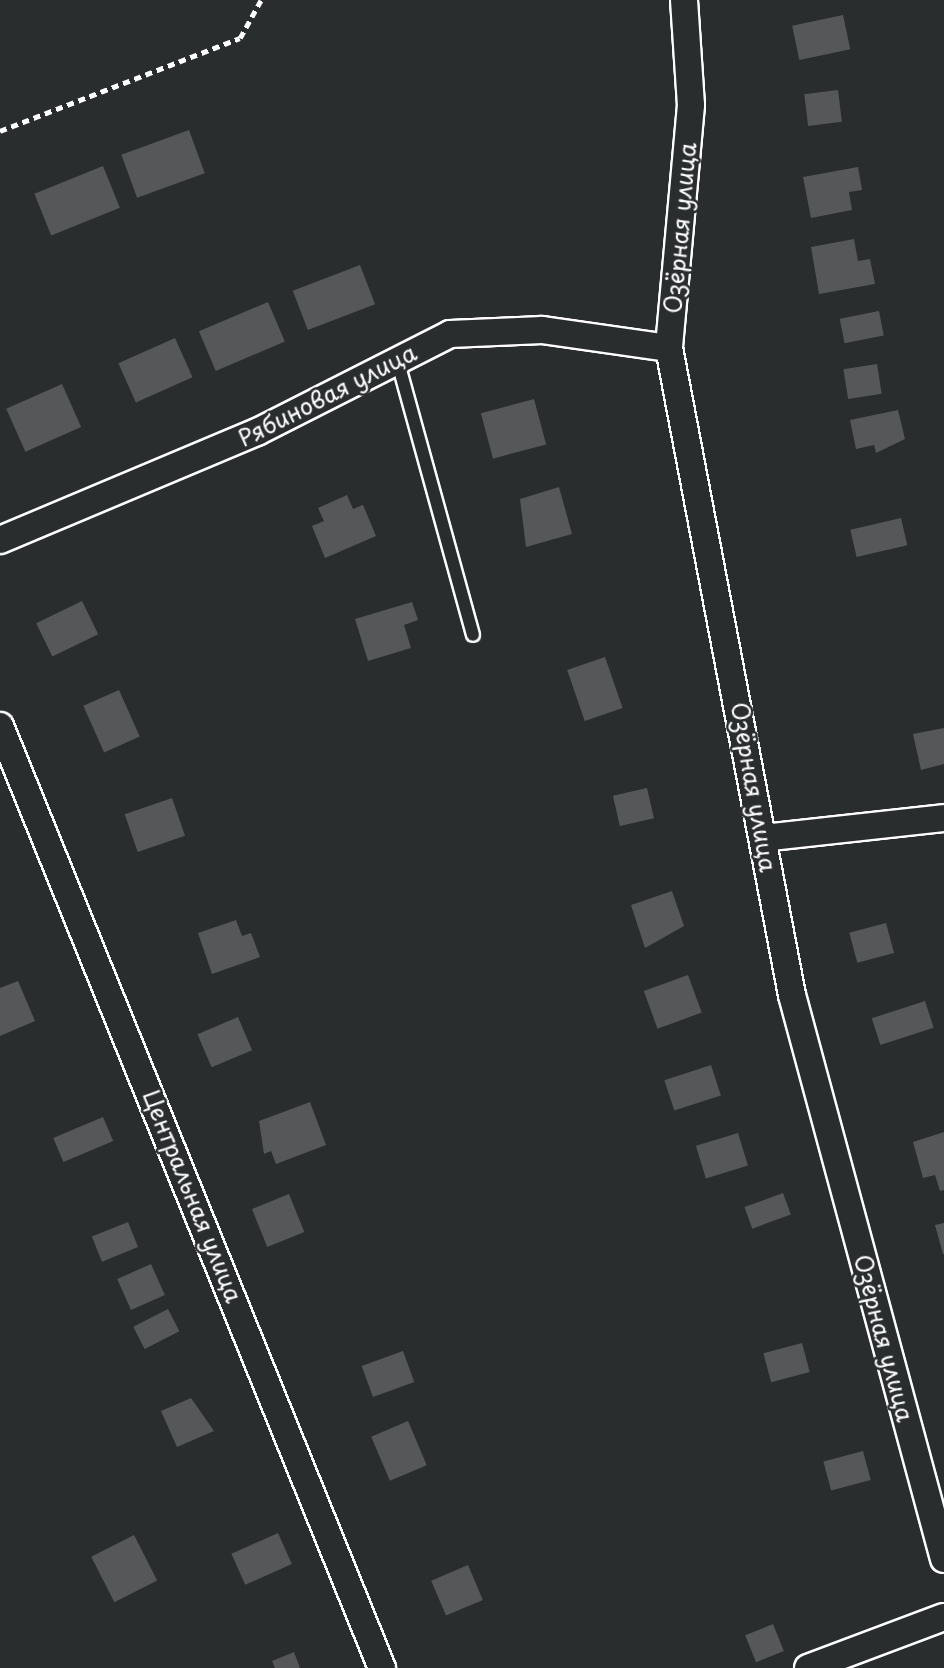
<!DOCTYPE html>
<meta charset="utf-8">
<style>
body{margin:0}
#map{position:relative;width:944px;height:1668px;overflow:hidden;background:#2a2d2e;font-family:"Playpen Sans",sans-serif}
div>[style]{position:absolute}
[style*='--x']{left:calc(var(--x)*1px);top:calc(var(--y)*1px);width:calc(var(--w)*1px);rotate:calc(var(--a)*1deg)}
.building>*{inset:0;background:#555758;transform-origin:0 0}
.path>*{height:4.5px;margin-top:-2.25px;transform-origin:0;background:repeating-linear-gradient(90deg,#fff 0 7px,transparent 0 12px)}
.roads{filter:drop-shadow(2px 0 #fff) drop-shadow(-2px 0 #fff) drop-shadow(0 2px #fff) drop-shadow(0 -2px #fff)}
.service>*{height:12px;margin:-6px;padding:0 6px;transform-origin:6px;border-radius:6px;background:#2a2d2e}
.minor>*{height:26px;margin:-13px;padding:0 13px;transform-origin:13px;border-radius:13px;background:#2a2d2e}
span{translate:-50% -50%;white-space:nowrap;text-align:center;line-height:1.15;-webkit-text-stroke:5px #2a2d2e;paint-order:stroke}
.street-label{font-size:23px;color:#fff}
</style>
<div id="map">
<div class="building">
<div style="left:843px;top:15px;width:35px;height:52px;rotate:78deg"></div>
<div style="left:838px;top:90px;width:32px;height:34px;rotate:83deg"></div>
<div style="left:189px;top:130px;width:46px;height:72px;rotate:70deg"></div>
<div style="left:103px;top:166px;width:45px;height:74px;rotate:68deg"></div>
<div style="clip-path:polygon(858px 167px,862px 190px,849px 192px,852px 210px,811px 218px,803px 177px)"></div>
<div style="clip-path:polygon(854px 239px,858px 261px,870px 259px,875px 284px,819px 294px,811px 247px)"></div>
<div style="left:360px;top:265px;width:42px;height:72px;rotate:69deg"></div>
<div style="left:268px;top:302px;width:43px;height:75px;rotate:67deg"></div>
<div style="left:879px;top:311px;width:25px;height:40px;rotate:79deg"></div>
<div style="left:175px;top:338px;width:43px;height:62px;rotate:66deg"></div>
<div style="left:877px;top:364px;width:30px;height:34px;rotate:81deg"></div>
<div style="left:62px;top:384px;width:47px;height:61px;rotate:66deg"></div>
<div style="left:534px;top:399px;width:47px;height:55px;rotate:75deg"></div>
<div style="clip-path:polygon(898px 410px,905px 439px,876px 453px,874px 445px,856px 449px,850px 420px)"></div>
<div style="clip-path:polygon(559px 487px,572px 534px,526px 547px,520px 499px)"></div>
<div style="clip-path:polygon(347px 495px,353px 509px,363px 505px,376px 536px,325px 558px,312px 526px,324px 521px,318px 508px)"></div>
<div style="left:901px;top:518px;width:28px;height:52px;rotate:77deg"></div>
<div style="left:82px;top:601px;width:37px;height:51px;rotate:64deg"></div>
<div style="clip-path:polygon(412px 602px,418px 620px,404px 625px,411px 648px,368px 661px,355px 619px)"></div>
<div style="left:605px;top:657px;width:54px;height:40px;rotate:71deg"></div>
<div style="left:119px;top:690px;width:51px;height:39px;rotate:66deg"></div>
<div style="clip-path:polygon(944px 728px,944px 764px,921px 770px,913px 734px)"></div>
<div style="left:647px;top:788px;width:31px;height:35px;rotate:77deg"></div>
<div style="left:172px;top:798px;width:40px;height:50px;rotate:71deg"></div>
<div style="clip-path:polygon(672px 891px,684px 926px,645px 948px,631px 905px)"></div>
<div style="clip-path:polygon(236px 920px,242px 936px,251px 933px,260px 957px,212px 974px,198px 933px)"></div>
<div style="left:886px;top:923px;width:31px;height:38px;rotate:75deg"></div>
<div style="left:688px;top:975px;width:40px;height:47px;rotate:70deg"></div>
<div style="clip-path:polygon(18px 981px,35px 1021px,0 1036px,0 988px)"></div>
<div style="left:925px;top:1001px;width:28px;height:56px;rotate:72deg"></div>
<div style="left:238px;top:1017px;width:36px;height:44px;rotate:67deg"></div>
<div style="left:711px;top:1065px;width:32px;height:49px;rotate:72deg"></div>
<div style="clip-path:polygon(310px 1102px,326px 1145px,276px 1164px,271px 1151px,264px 1154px,259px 1121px)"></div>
<div style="left:103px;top:1117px;width:26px;height:54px;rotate:67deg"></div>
<div style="clip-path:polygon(944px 1132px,944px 1190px,940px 1191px,935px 1175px,923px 1178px,913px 1142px)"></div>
<div style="left:738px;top:1133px;width:34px;height:44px;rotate:73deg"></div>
<div style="left:783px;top:1193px;width:23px;height:41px;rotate:70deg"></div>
<div style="left:289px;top:1194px;width:41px;height:40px;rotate:68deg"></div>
<div style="left:128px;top:1222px;width:27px;height:39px;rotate:68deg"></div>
<div style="clip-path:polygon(944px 1223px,944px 1254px,943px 1254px,935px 1225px)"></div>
<div style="left:151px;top:1264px;width:34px;height:37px;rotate:66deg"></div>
<div style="left:168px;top:1309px;width:25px;height:39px;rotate:63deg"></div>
<div style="left:802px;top:1343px;width:30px;height:40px;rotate:75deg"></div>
<div style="left:403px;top:1351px;width:33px;height:44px;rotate:70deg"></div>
<div style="clip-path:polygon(191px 1398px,214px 1431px,177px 1447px,161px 1411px)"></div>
<div style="left:408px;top:1421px;width:48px;height:40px;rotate:67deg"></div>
<div style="left:863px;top:1451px;width:30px;height:41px;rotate:75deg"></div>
<div style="left:278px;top:1533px;width:34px;height:51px;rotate:66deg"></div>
<div style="left:134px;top:1535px;width:51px;height:48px;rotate:63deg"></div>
<div style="left:468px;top:1565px;width:38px;height:40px;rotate:67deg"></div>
<div style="left:773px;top:1624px;width:29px;height:30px;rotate:68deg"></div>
<div style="clip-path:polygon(294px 1652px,300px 1668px,275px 1668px,272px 1661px)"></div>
</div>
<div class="path">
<div style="--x:0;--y:131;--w:257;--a:-21.2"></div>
<div style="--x:240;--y:38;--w:43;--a:-61.1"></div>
</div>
<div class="roads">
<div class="service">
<div style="--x:397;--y:359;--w:286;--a:74.6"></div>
</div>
<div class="minor">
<div style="--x:684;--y:0;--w:105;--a:86.2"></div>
<div style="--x:691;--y:105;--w:244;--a:95.2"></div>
<div style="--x:669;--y:348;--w:659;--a:79.24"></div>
<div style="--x:792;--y:995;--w:584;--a:74.92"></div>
<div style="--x:0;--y:540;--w:279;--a:-22.8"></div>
<div style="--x:257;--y:432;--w:216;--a:-26.9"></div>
<div style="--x:450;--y:334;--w:92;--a:-2.5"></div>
<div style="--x:542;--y:330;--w:128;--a:8.1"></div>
<div style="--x:0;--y:726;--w:1017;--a:67.93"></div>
<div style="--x:763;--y:838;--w:182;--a:-6.3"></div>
<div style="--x:808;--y:1668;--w:145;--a:-20.6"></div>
</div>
</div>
<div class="street-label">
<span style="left:680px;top:228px;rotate:-85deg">Озёрная улица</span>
<span style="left:327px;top:395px;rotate:-27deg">Рябиновая улица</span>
<span style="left:754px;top:787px;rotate:80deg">Озёрная улица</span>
<span style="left:193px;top:1196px;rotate:68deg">Центральная улица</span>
<span style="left:884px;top:1338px;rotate:75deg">Озёрная улица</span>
</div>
</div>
